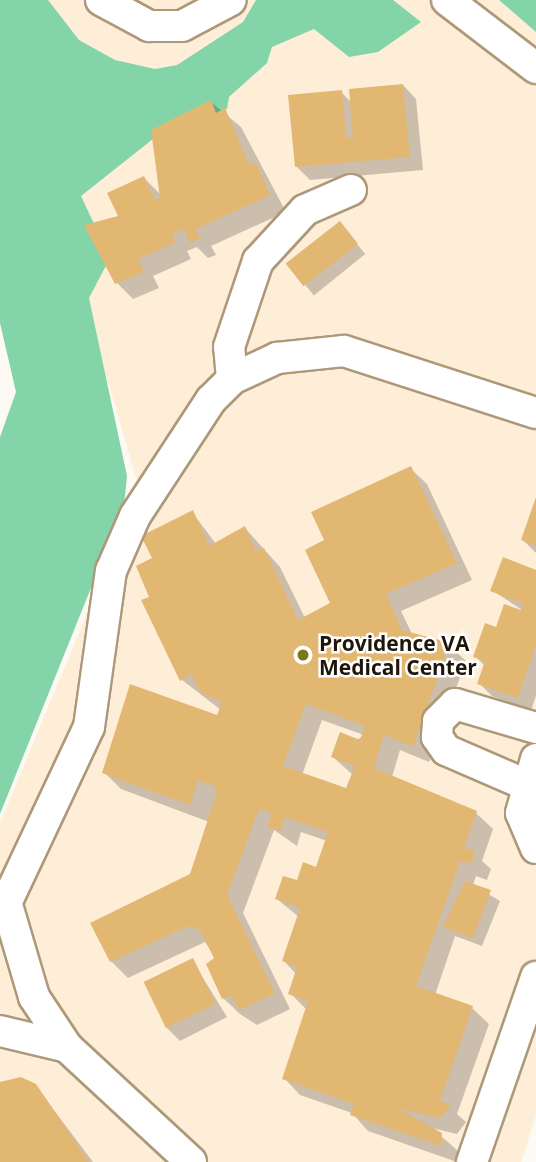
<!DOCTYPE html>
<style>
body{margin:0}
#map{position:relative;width:536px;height:1162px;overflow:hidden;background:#fdf9f3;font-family:"Open Sans",sans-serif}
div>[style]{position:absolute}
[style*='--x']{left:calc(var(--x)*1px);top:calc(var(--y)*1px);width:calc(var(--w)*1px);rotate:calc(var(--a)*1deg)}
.built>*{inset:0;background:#feeed7}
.forest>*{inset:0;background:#84d4aa}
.shadow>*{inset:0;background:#0003;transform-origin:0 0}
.building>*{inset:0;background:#e1b772;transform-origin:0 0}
.roads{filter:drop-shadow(2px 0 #ad997a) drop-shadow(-2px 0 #ad997a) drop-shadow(0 2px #ad997a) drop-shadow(0 -2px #ad997a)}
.minor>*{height:30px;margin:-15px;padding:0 15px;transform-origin:15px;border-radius:15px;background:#fff}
.dots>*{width:19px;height:19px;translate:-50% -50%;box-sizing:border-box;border:4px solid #fff;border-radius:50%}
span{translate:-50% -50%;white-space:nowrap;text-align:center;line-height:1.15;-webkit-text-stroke:5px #fff;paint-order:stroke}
.poi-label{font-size:21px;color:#1e160a;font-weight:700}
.left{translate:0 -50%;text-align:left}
</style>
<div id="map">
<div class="built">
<div style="clip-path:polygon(46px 0,529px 0,536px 6px,536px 1115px,521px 1162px,0 1162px,0 823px,139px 488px,107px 378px,13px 165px)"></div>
</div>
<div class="forest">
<div style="clip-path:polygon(0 0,48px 0,79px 40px,115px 60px,155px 69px,177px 65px,243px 22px,256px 0,393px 0,421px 22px,378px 52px,349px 57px,314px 29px,272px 47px,267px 63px,229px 97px,227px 109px,158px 135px,81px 196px,110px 258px,89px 298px,127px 476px,124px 506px,0 814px,0 437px,16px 392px,0 323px)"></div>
<div style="clip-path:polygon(499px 0,536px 0,536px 32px)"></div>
</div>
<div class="shadow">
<div style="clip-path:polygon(403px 85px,416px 99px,423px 170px,310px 180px,297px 167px,341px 92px,352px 103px)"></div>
<div style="clip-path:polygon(211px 102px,241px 127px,286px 212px,211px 246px,216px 255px,208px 258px,197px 247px,187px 251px,191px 259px,153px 276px,159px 288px,133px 299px,117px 283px,120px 217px,144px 178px,162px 196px)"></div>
<div style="left:340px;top:223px;width:40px;height:66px;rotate:51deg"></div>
<div style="clip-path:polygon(evenodd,410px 468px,427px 484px,472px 580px,401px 611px,412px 634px,449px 645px,466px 661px,429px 762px,400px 750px,392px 777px,476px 813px,493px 829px,482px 861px,491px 869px,487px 880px,476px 876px,473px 885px,500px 901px,482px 946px,455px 936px,435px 995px,472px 1008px,489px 1024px,457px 1114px,466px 1122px,457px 1134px,432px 1128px,458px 1151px,457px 1162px,368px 1131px,352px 1113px,300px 1095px,284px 1078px,307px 1010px,290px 993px,296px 974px,284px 961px,299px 917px,277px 899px,317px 869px,327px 841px,301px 832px,297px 846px,274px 830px,243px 913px,290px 1009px,257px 1025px,240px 1014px,223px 998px,217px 959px,205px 942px,128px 978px,111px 961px,191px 875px,209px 822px,121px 789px,104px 772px,218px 717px,221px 710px,182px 680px,143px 601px,152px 598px,154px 559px,192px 512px,216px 544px,245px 528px,280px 567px,305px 618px,332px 604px,326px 541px,410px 468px,322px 720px,364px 735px,333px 757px,353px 775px,347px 791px,302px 775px,322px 720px)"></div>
<div style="clip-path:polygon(536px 502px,536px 553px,523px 540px)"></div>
<div style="clip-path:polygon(536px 572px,536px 696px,531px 710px,492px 696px,479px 683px,485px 666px,475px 656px,498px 629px,528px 614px,492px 590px)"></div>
<div style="clip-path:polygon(192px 960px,227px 1017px,180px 1041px,166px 1027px)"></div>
<div style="clip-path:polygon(0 1085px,35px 1085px,93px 1162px,0 1162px)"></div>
</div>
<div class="building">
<div style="clip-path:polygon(403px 84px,410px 157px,295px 167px,288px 95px,342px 90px,346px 138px,353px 138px,349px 89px)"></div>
<div style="clip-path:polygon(211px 100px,216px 113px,225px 108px,249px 165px,256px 163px,270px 195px,196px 229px,200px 238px,190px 243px,184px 229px,172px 234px,176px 242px,138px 259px,144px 272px,115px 284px,84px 225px,118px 216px,107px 193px,144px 176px,155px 200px,160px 198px,151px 130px)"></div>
<div style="left:340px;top:221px;width:29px;height:69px;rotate:52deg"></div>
<div style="clip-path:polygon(evenodd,411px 466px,457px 563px,386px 594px,402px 630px,450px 643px,413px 747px,384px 735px,374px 768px,477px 811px,464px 848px,475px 851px,471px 864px,460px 861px,416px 986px,473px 1006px,440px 1101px,451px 1105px,440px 1118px,397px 1108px,442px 1133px,441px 1146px,350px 1115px,354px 1104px,282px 1079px,308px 1001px,288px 994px,297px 967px,282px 961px,300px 908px,275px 899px,283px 876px,297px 880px,303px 862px,316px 867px,328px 832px,285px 817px,280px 831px,267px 826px,272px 813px,259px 809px,227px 895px,275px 993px,239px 1010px,231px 995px,222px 999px,206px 964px,214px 958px,200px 930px,188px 926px,110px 962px,90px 923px,190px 874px,216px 795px,215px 786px,198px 780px,190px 805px,102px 773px,130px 684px,217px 715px,222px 702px,202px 693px,191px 674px,180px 681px,141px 600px,149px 597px,136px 566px,152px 558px,141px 536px,193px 510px,209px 546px,245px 526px,256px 551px,264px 548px,298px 620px,330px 603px,305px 550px,324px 540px,311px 512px,411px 466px,306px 704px,365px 726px,360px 740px,340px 732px,331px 757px,355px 766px,346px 788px,283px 766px,306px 704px)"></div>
<div style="clip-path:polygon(536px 497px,536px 546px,521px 540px)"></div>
<div style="clip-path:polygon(503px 557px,536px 570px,536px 645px,518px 698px,477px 684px,485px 661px,473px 657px,485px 623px,496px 627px,504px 604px,521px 610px,524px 604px,490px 591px)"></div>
<div style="clip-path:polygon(465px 881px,491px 890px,473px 938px,443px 927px)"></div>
<div style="left:193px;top:958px;width:51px;height:55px;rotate:64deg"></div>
<div style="clip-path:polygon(21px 1077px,36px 1084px,89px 1162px,0 1162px,0 1082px)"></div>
</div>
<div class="roads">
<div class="minor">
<div style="--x:101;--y:0;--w:55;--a:28.4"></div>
<div style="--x:149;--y:26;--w:33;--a:0"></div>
<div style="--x:182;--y:26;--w:55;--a:-28"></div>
<div style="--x:447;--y:0;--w:112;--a:37.4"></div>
<div style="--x:232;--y:379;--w:32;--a:-95"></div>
<div style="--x:229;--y:347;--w:91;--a:-71.4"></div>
<div style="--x:258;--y:261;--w:69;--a:-47.3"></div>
<div style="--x:305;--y:210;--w:50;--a:-23.5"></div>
<div style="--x:536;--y:759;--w:56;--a:105.5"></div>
<div style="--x:521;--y:813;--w:38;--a:67"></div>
<div style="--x:529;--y:786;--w:90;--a:-156.6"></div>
<div style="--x:446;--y:750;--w:16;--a:-125"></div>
<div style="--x:437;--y:737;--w:16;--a:-86"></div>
<div style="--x:438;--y:721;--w:24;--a:-45"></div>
<div style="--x:455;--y:704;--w:84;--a:16.5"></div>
<div style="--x:7;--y:905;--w:96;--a:73.6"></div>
<div style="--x:34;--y:997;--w:60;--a:56.6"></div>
<div style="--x:67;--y:1047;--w:169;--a:42.8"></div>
<div style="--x:0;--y:916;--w:209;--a:-64.8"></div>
<div style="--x:89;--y:727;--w:158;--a:-82"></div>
<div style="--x:111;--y:571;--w:60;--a:-66.4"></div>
<div style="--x:135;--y:516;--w:139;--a:-56.8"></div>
<div style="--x:211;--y:400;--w:30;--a:-45"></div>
<div style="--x:232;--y:379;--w:50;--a:-25"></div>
<div style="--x:277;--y:358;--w:67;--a:-6"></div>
<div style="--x:344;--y:351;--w:202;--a:17.9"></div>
<div style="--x:0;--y:1031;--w:69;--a:13.4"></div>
<div style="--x:472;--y:1162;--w:196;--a:-70.9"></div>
</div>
</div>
<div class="dots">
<div style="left:303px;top:655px;background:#7b761b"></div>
</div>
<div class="poi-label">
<span class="left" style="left:319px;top:655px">Providence VA<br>Medical Center</span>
</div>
</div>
